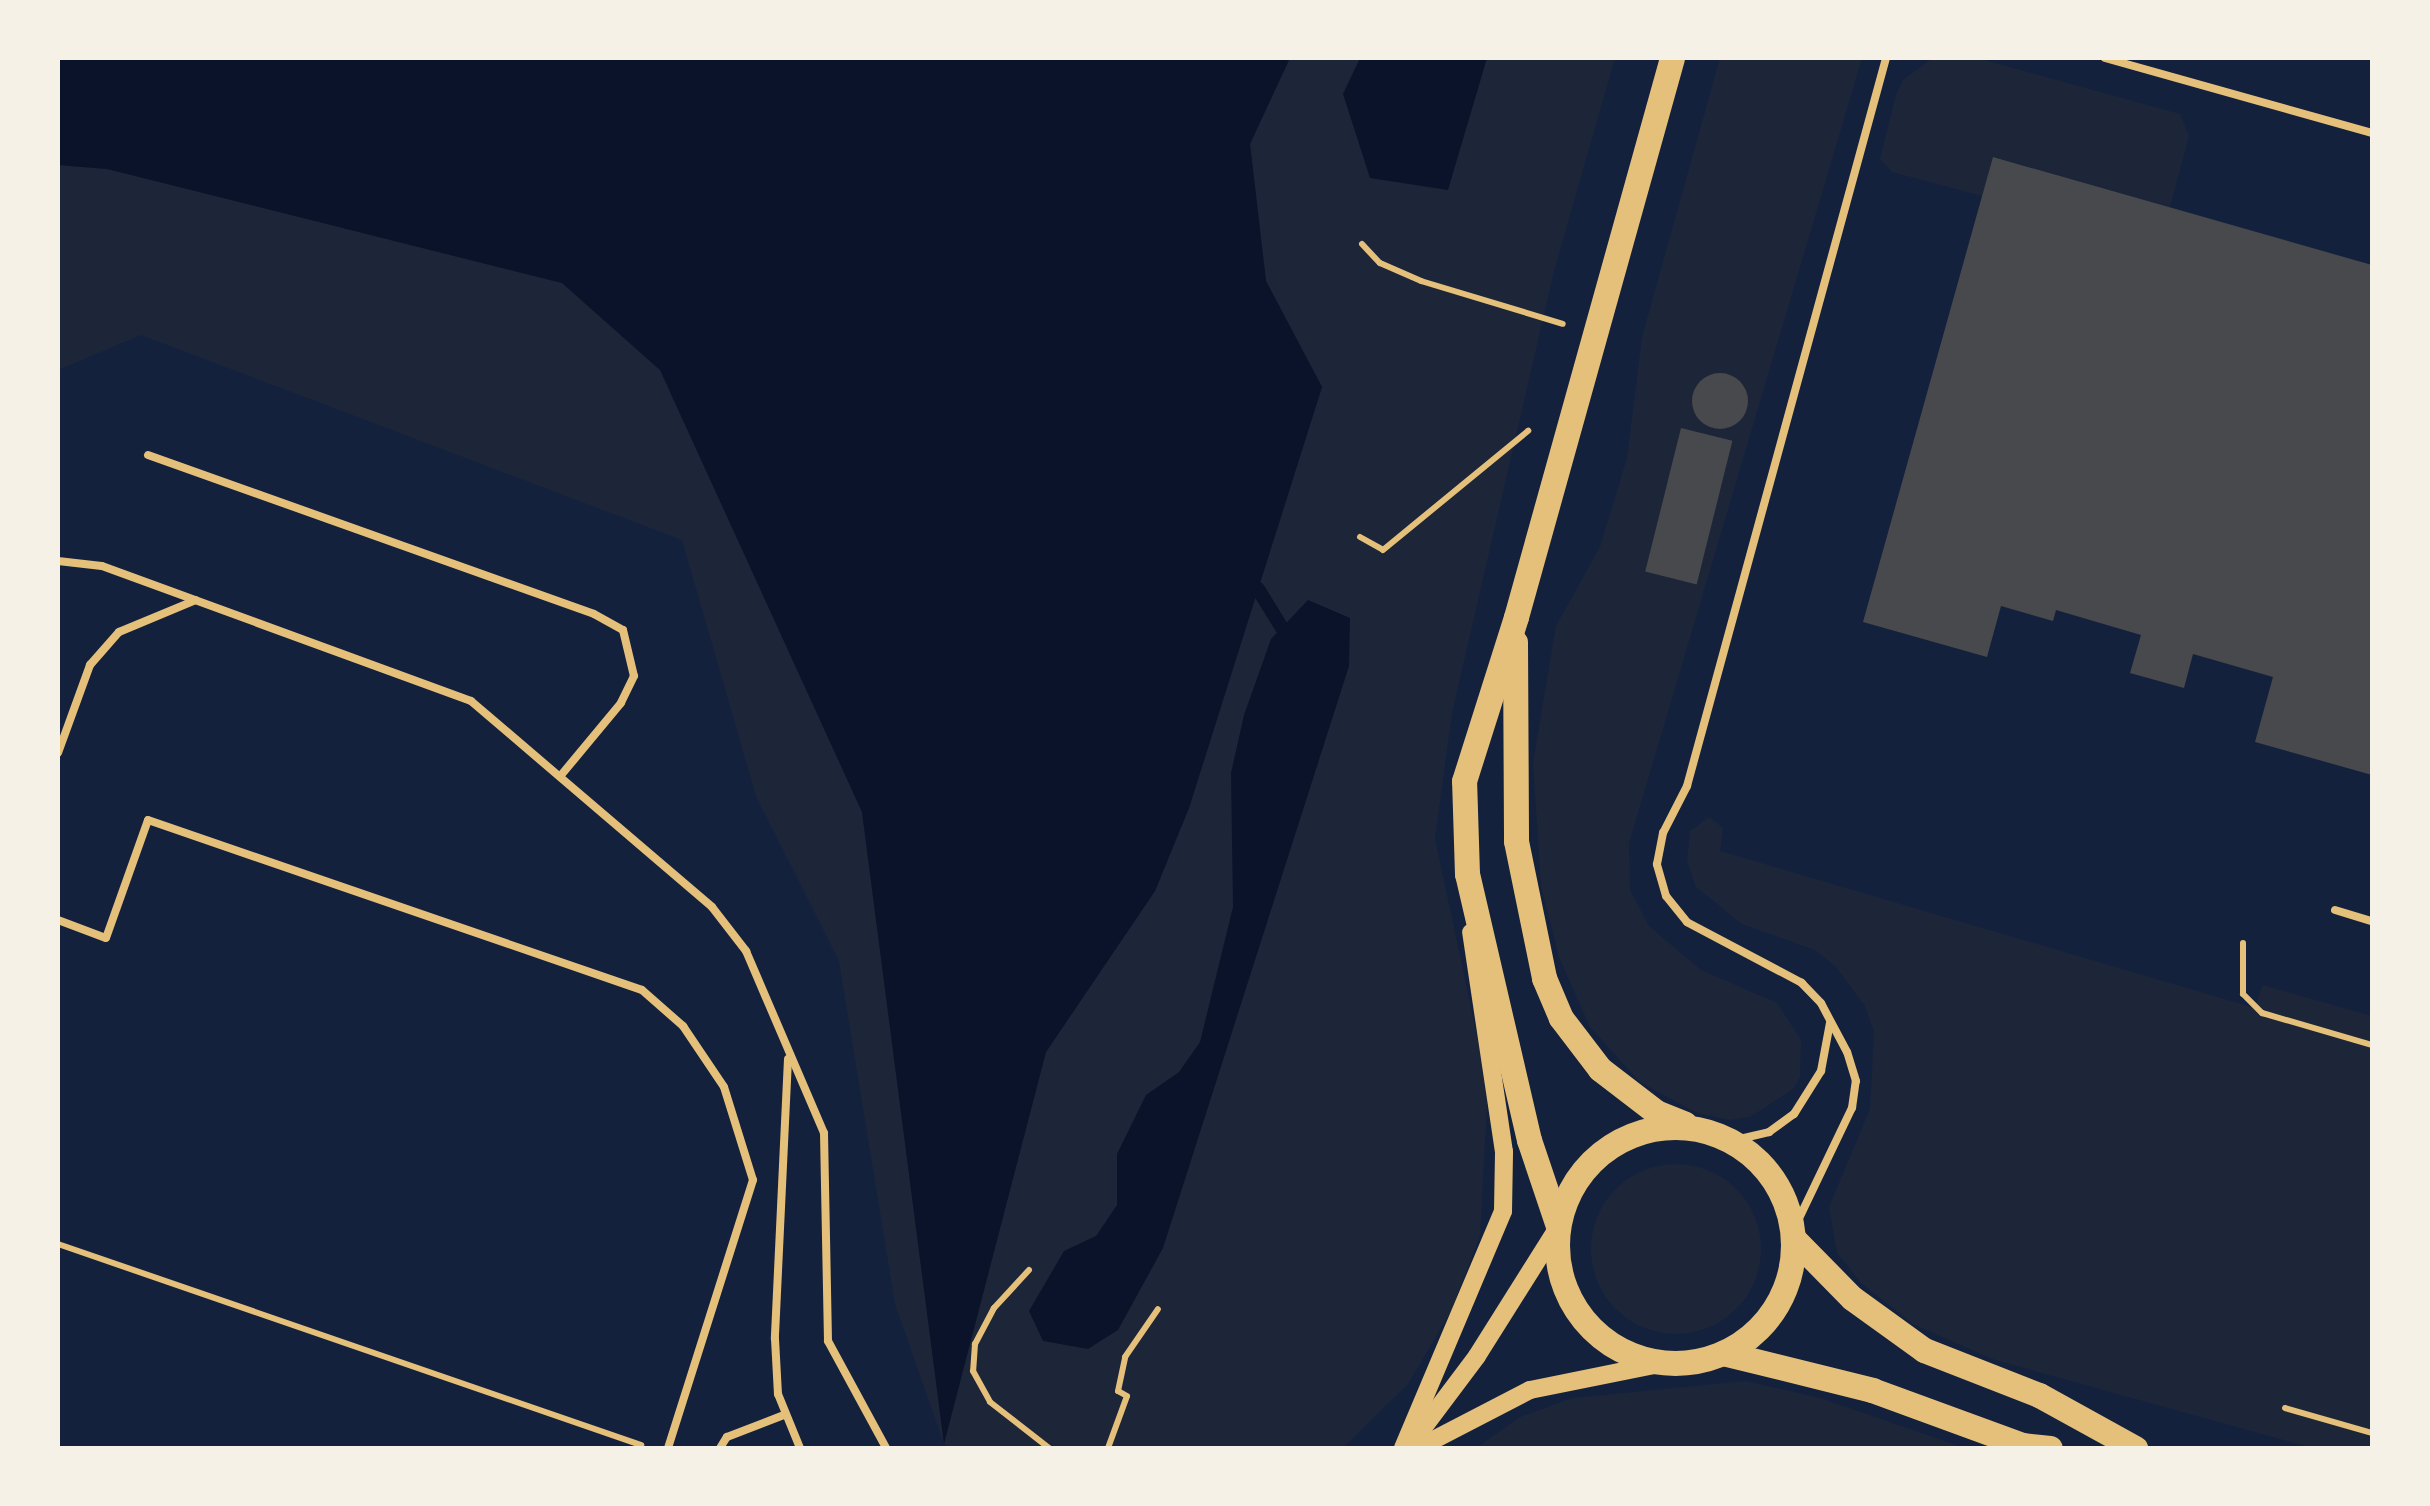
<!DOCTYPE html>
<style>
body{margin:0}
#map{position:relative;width:2430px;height:1506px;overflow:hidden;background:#14213d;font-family:"Work Sans",sans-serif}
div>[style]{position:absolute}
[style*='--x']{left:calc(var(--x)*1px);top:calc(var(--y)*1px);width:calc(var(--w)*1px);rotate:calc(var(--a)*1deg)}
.green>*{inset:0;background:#1d2539}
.round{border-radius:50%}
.water>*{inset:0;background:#0b132b}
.stream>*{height:14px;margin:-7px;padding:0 7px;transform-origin:7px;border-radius:7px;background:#0b132b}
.building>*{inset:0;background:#48494c;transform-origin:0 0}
.path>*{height:6px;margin:-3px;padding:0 3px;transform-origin:3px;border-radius:3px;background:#e5c07b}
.service>*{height:8px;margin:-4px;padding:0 4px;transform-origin:4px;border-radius:4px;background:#e5c07b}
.tertiary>*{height:18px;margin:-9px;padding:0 9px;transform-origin:9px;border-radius:9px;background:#e5c07b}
.primary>*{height:25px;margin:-12.5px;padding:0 12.5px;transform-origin:12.5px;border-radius:12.5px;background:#e5c07b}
.primary>.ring{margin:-12.5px;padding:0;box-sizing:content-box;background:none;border:25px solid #e5c07b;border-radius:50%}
span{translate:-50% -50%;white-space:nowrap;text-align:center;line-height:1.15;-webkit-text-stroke:10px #f6f1e7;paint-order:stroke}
.frame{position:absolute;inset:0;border:60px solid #f6f1e7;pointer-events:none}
</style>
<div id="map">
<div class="green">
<div style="clip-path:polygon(1290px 58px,1615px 58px,1554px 271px,1452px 713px,1435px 839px,1488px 1087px,1480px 1236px,1451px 1311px,1408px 1384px,1343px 1448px,952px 1448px,944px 1444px,895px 1304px,839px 961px,756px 796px,682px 540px,141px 335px,58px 370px,58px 165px,107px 169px,562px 283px,660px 370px,862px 812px,944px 1441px,1046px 1052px,1155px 891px,1189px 808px,1322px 387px,1266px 281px,1250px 144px)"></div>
<div style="clip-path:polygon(1720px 58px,1862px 58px,1629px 843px,1630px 890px,1649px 926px,1701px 970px,1777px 1003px,1801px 1040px,1800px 1077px,1793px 1089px,1750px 1117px,1729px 1120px,1697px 1113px,1640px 1082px,1590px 1027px,1559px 957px,1541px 886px,1533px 763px,1556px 626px,1600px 547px,1627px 458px,1642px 337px)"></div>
<div style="clip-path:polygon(1933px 58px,1977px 58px,2180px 114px,2189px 136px,2170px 207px,1994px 157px,1982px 196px,1892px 172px,1880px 159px,1896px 95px,1903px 80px)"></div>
<div style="clip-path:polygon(1709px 817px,1723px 828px,1720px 851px,2255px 1008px,2262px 985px,2372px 1016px,2372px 1448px,2312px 1448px,1992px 1359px,1913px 1324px,1861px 1283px,1837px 1253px,1829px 1207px,1870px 1109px,1874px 1032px,1865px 1006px,1836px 967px,1815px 950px,1742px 924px,1696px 887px,1687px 861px,1690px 831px)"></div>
<div class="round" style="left:1591px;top:1164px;width:170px;height:170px"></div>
<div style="clip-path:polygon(1746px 1381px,1820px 1398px,1965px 1448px,1476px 1448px,1520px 1417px,1572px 1398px)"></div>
</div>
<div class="water">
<div style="clip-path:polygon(58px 58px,1290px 58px,1250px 144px,1266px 281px,1322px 387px,1189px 808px,1155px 891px,1046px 1052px,944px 1444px,862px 812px,660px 370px,562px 283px,107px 169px,58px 165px)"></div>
<div style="clip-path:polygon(1360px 58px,1487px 58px,1448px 190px,1370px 178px,1343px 94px)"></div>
<div style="clip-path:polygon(1308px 600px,1350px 618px,1349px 666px,1163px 1248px,1118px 1330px,1088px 1349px,1043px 1341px,1029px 1311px,1064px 1251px,1096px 1236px,1117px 1205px,1117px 1154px,1146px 1095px,1179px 1072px,1200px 1042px,1233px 907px,1231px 773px,1244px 715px,1271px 639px)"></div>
</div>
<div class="stream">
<div style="--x:1258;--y:589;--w:46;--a:58.4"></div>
</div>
<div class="building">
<div style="clip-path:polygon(1993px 157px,2372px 265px,2372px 775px,2255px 742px,2273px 677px,2193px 654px,2184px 688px,2130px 673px,2141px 635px,2056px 610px,2053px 621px,2001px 606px,1987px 657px,1863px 622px)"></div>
<div class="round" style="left:1692px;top:373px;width:56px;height:56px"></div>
<div style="left:1681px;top:428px;width:53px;height:148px;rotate:14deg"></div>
</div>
<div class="path">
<div style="--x:1362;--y:244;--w:26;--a:47"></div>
<div style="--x:1380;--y:263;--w:45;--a:23.7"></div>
<div style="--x:1421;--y:281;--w:148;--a:16.8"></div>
<div style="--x:1360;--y:537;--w:26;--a:29"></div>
<div style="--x:1383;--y:550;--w:188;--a:-39.4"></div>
<div style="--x:2243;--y:943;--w:51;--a:90"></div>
<div style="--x:2243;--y:994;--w:27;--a:45"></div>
<div style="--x:2262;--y:1013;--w:115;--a:16.2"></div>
<div style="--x:58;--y:1244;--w:617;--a:19.02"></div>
<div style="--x:1029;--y:1270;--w:52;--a:132.6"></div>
<div style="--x:994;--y:1308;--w:41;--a:117.8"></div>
<div style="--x:975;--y:1344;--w:27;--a:94"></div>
<div style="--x:973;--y:1371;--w:35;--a:61"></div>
<div style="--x:990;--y:1402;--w:75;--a:37.9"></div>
<div style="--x:2285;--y:1408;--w:91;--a:16"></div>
<div style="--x:1108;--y:1448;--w:55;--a:-69.9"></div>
<div style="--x:1127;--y:1396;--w:10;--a:-151"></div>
<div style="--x:1118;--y:1391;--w:35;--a:-78"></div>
<div style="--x:1125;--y:1357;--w:58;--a:-55.5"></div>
</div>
<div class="service">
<div style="--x:2105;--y:58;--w:277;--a:15.7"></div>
<div style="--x:148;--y:455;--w:473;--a:19.6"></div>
<div style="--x:594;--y:614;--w:33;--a:29"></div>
<div style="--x:623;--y:630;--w:47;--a:76.6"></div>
<div style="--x:634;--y:676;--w:30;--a:116"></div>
<div style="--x:621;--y:703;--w:92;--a:129.7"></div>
<div style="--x:58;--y:561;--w:44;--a:6.5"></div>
<div style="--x:102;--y:566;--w:393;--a:20.1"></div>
<div style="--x:471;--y:701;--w:317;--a:40.5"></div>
<div style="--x:712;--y:907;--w:56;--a:52.3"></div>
<div style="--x:746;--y:951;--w:198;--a:66.8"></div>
<div style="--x:824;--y:1133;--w:208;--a:88.9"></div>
<div style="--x:828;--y:1341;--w:122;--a:61.5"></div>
<div style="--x:58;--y:753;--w:94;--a:-70"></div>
<div style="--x:90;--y:665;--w:44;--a:-48.7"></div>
<div style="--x:119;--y:632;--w:83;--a:-22.6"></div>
<div style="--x:2335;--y:910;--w:39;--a:17"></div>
<div style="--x:58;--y:920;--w:51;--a:20.6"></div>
<div style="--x:106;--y:938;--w:125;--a:-70.4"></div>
<div style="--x:148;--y:820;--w:522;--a:18.99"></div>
<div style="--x:642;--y:990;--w:55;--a:41.3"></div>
<div style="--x:683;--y:1026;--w:73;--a:56.1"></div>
<div style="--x:724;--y:1087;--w:97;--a:72.7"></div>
<div style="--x:753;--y:1180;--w:281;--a:107.6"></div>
<div style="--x:788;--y:1059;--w:280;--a:92.7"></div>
<div style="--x:775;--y:1339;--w:55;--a:86.9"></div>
<div style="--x:778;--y:1394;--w:58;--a:67.8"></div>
<div style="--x:1731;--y:1141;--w:39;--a:-13"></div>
<div style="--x:1769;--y:1132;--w:31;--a:-36"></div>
<div style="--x:1794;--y:1114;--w:51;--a:-57.9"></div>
<div style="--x:1821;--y:1071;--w:49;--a:-79.4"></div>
<div style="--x:1792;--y:1233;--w:139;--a:-64.4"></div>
<div style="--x:1852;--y:1108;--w:27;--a:-82"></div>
<div style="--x:1856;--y:1081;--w:30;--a:-107"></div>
<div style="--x:1847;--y:1052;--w:55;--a:-118"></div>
<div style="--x:1821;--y:1003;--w:28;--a:-134"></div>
<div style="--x:1802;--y:983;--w:130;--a:-152.1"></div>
<div style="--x:1687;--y:922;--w:33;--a:-129"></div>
<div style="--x:1666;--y:896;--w:33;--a:-106"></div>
<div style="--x:1657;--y:864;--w:32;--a:-79"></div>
<div style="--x:1663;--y:833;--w:53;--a:-62.9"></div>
<div style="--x:1687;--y:786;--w:755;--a:-74.71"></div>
<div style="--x:720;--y:1448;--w:13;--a:-58"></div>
<div style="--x:727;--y:1437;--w:61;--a:-21.1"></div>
</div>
<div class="tertiary">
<div style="--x:1414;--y:1440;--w:105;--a:-53.1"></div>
<div style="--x:1477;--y:1356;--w:150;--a:-57.8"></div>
<div style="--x:1403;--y:1448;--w:257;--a:-67.1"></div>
<div style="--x:1503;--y:1211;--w:59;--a:-89"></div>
<div style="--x:1504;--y:1152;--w:222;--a:-98.5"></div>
<div style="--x:1418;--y:1448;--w:126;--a:-27.4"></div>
<div style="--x:1530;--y:1390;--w:137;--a:-11.4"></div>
</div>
<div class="primary">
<div style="--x:1515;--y:642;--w:199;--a:89.7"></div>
<div style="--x:1516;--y:841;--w:140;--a:78.4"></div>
<div style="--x:1544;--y:978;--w:43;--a:67"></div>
<div style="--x:1561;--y:1018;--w:64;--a:52.6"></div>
<div style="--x:1600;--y:1069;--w:71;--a:37.5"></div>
<div style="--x:1656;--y:1112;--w:31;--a:22"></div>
<div class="ring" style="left:1557px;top:1127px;width:211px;height:211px"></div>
<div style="--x:1558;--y:1226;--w:91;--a:-108.6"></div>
<div style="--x:1529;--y:1140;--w:273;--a:-103.1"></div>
<div style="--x:1467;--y:874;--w:93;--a:-91.8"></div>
<div style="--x:1464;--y:781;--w:172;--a:-72.4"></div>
<div style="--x:1516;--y:617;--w:580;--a:-74.41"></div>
<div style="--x:1793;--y:1238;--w:84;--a:45.5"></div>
<div style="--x:1852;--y:1298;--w:89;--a:35.8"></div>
<div style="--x:1924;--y:1350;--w:123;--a:21.4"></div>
<div style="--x:2039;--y:1395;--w:110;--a:28.9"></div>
<div style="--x:1723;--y:1353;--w:154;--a:13.9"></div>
<div style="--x:1872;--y:1390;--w:160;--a:20.1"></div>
<div style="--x:2022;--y:1445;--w:28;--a:6"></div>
</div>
<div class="frame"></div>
</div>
